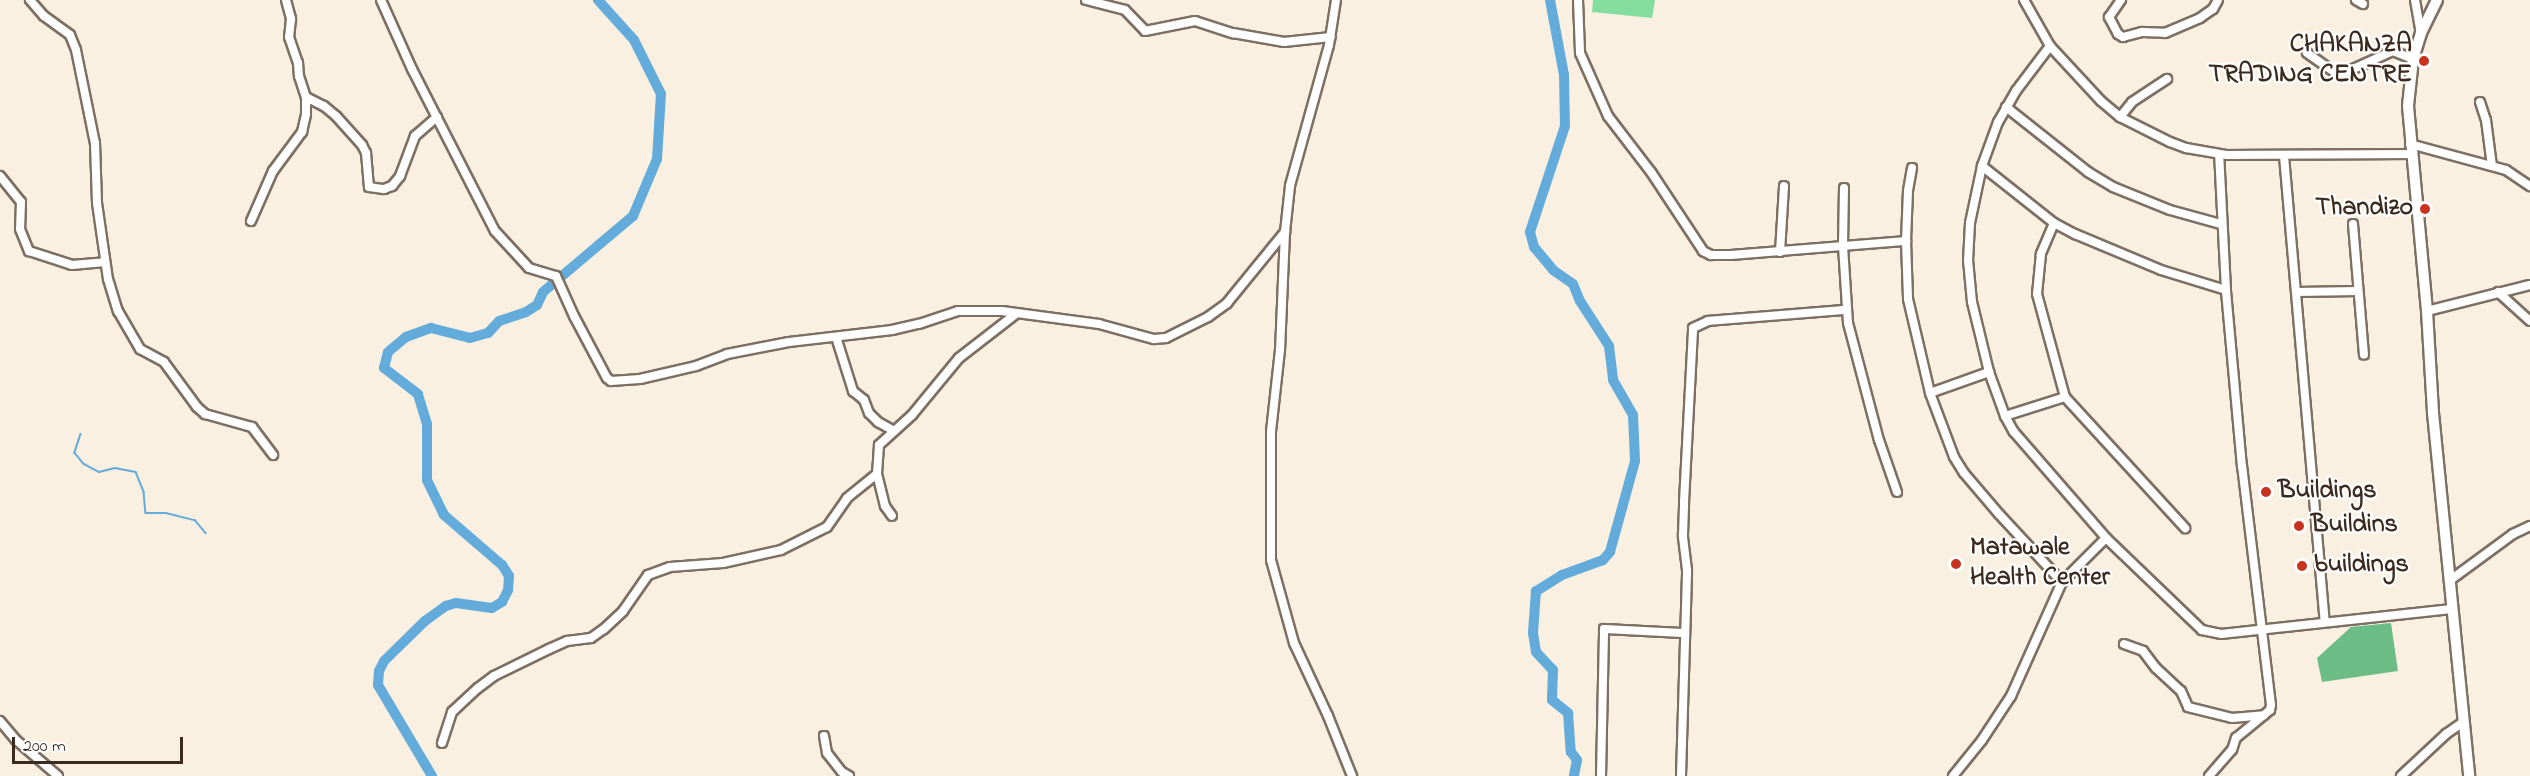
<!DOCTYPE html>
<style>
body{margin:0}
#map{position:relative;width:2530px;height:776px;overflow:hidden;background:#f9f0e2;font-family:"Indie Flower",sans-serif}
div>[style]{position:absolute}
[style*='--x']{left:calc(var(--x)*1px);top:calc(var(--y)*1px);width:calc(var(--w)*1px);rotate:calc(var(--a)*1deg)}
.green>*{inset:0;background:#85dc9f}
.forest>*{inset:0;background:#6cbc86}
.stream>*{height:1.5px;margin:-0.75px;padding:0 0.75px;transform-origin:0.75px;border-radius:0.75px;background:#63abda}
.river>*{height:10px;margin:-5px;padding:0 5px;transform-origin:5px;border-radius:5px;background:#63abda}
.roads{filter:drop-shadow(2px 0 #7e6f63) drop-shadow(-2px 0 #7e6f63) drop-shadow(0 2px #7e6f63) drop-shadow(0 -2px #7e6f63)}
.minor>*{height:8px;margin:-4px;padding:0 4px;transform-origin:4px;border-radius:4px;background:#fff}
.major>*{height:10px;margin:-5px;padding:0 5px;transform-origin:5px;border-radius:5px;background:#fff}
.dots>*{width:16px;height:16px;translate:-50% -50%;box-sizing:border-box;border:3px solid #fff;border-radius:50%}
span{translate:-50% -50%;white-space:nowrap;text-align:center;line-height:1.15;-webkit-text-stroke:4.5px #fff;paint-order:stroke}
.poi-label{font-size:26px;color:#3b2a1e;font-weight:700}
.right{translate:-100% -50%;text-align:right}
.left{translate:0 -50%;text-align:left}
.scale{position:absolute;left:12px;top:737px;width:171px;height:27px;box-sizing:border-box;border:3px solid #3b2a1e;border-top:0;padding-left:8px;font-size:18px;line-height:21px;white-space:nowrap;color:#3b2a1e;-webkit-text-stroke:4px #fff;paint-order:stroke}
</style>
<div id="map">
<div class="green">
<div style="clip-path:polygon(1593px 0,1655px 0,1652px 18px,1592px 12px)"></div>
</div>
<div class="forest">
<div style="clip-path:polygon(2391px 623px,2398px 671px,2322px 682px,2317px 658px,2351px 627px)"></div>
</div>
<div class="stream">
<div style="--x:81;--y:434;--w:20;--a:108"></div>
<div style="--x:75;--y:453;--w:14;--a:51"></div>
<div style="--x:84;--y:464;--w:17;--a:28"></div>
<div style="--x:99;--y:472;--w:16;--a:-14"></div>
<div style="--x:115;--y:468;--w:21;--a:11"></div>
<div style="--x:136;--y:472;--w:22;--a:68"></div>
<div style="--x:144;--y:492;--w:21;--a:85"></div>
<div style="--x:146;--y:513;--w:20;--a:0"></div>
<div style="--x:166;--y:513;--w:30;--a:14"></div>
<div style="--x:195;--y:520;--w:17;--a:50"></div>
</div>
<div class="river">
<div style="--x:1550;--y:0;--w:76;--a:79.4"></div>
<div style="--x:1564;--y:75;--w:51;--a:88.9"></div>
<div style="--x:1565;--y:126;--w:112;--a:108.3"></div>
<div style="--x:1530;--y:232;--w:16;--a:75"></div>
<div style="--x:1534;--y:247;--w:30;--a:50"></div>
<div style="--x:1553;--y:270;--w:24;--a:35"></div>
<div style="--x:1573;--y:284;--w:18;--a:68"></div>
<div style="--x:1580;--y:301;--w:54;--a:57.2"></div>
<div style="--x:1609;--y:346;--w:34;--a:83"></div>
<div style="--x:1613;--y:380;--w:40;--a:60.3"></div>
<div style="--x:1633;--y:415;--w:46;--a:87.5"></div>
<div style="--x:1635;--y:461;--w:94;--a:105.4"></div>
<div style="--x:1610;--y:552;--w:11;--a:131"></div>
<div style="--x:1603;--y:560;--w:44;--a:159.9"></div>
<div style="--x:1562;--y:575;--w:31;--a:148"></div>
<div style="--x:1536;--y:591;--w:42;--a:94.1"></div>
<div style="--x:1533;--y:633;--w:19;--a:81"></div>
<div style="--x:1536;--y:652;--w:25;--a:47"></div>
<div style="--x:1553;--y:670;--w:30;--a:92"></div>
<div style="--x:1552;--y:700;--w:21;--a:39"></div>
<div style="--x:1568;--y:713;--w:39;--a:86"></div>
<div style="--x:1571;--y:752;--w:10;--a:53"></div>
<div style="--x:1577;--y:760;--w:16;--a:101"></div>
<div style="--x:432;--y:776;--w:106;--a:-120.7"></div>
<div style="--x:378;--y:685;--w:14;--a:-86"></div>
<div style="--x:379;--y:671;--w:11;--a:-63"></div>
<div style="--x:384;--y:661;--w:57;--a:-44.3"></div>
<div style="--x:425;--y:621;--w:26;--a:-36"></div>
<div style="--x:446;--y:606;--w:10;--a:-17"></div>
<div style="--x:456;--y:603;--w:36;--a:8"></div>
<div style="--x:492;--y:608;--w:12;--a:-31"></div>
<div style="--x:502;--y:602;--w:13;--a:-63"></div>
<div style="--x:508;--y:590;--w:14;--a:-86"></div>
<div style="--x:509;--y:576;--w:13;--a:-122"></div>
<div style="--x:502;--y:565;--w:77;--a:-139.2"></div>
<div style="--x:444;--y:515;--w:39;--a:-116"></div>
<div style="--x:427;--y:480;--w:56;--a:-90"></div>
<div style="--x:427;--y:424;--w:31;--a:-107"></div>
<div style="--x:418;--y:394;--w:43;--a:-142.6"></div>
<div style="--x:384;--y:368;--w:16;--a:-76"></div>
<div style="--x:388;--y:352;--w:23;--a:-40"></div>
<div style="--x:406;--y:337;--w:27;--a:-20"></div>
<div style="--x:431;--y:328;--w:40;--a:14.4"></div>
<div style="--x:470;--y:338;--w:19;--a:-16"></div>
<div style="--x:488;--y:333;--w:16;--a:-47"></div>
<div style="--x:499;--y:321;--w:28;--a:-18"></div>
<div style="--x:526;--y:312;--w:13;--a:-32"></div>
<div style="--x:537;--y:305;--w:14;--a:-65"></div>
<div style="--x:543;--y:292;--w:118;--a:-40.2"></div>
<div style="--x:633;--y:216;--w:62;--a:-67.2"></div>
<div style="--x:657;--y:159;--w:65;--a:-86.5"></div>
<div style="--x:661;--y:94;--w:60;--a:-116.6"></div>
<div style="--x:634;--y:40;--w:54;--a:-132"></div>
</div>
<div class="roads">
<div class="minor">
<div style="--x:30;--y:0;--w:21;--a:49"></div>
<div style="--x:44;--y:16;--w:32;--a:36"></div>
<div style="--x:70;--y:35;--w:16;--a:68"></div>
<div style="--x:76;--y:50;--w:95;--a:78.5"></div>
<div style="--x:95;--y:143;--w:60;--a:88.1"></div>
<div style="--x:97;--y:203;--w:77;--a:81.8"></div>
<div style="--x:108;--y:279;--w:34;--a:73"></div>
<div style="--x:118;--y:311;--w:44;--a:59.9"></div>
<div style="--x:140;--y:349;--w:27;--a:28"></div>
<div style="--x:164;--y:362;--w:56;--a:53.7"></div>
<div style="--x:197;--y:407;--w:11;--a:41"></div>
<div style="--x:205;--y:414;--w:49;--a:15.5"></div>
<div style="--x:252;--y:427;--w:35;--a:53"></div>
<div style="--x:286;--y:0;--w:20;--a:75"></div>
<div style="--x:291;--y:19;--w:18;--a:96"></div>
<div style="--x:289;--y:37;--w:28;--a:71"></div>
<div style="--x:298;--y:63;--w:13;--a:86"></div>
<div style="--x:299;--y:76;--w:22;--a:72"></div>
<div style="--x:306;--y:97;--w:20;--a:27"></div>
<div style="--x:324;--y:106;--w:16;--a:40"></div>
<div style="--x:336;--y:116;--w:39;--a:48"></div>
<div style="--x:362;--y:145;--w:9;--a:63"></div>
<div style="--x:366;--y:153;--w:34;--a:85"></div>
<div style="--x:369;--y:187;--w:15;--a:8"></div>
<div style="--x:384;--y:189;--w:9;--a:-21"></div>
<div style="--x:392;--y:186;--w:13;--a:-51"></div>
<div style="--x:400;--y:176;--w:43;--a:-69.4"></div>
<div style="--x:415;--y:136;--w:29;--a:-41"></div>
<div style="--x:381;--y:0;--w:76;--a:65.8"></div>
<div style="--x:412;--y:69;--w:182;--a:62.9"></div>
<div style="--x:495;--y:231;--w:50;--a:47.4"></div>
<div style="--x:529;--y:268;--w:28;--a:17"></div>
<div style="--x:556;--y:276;--w:44;--a:65.8"></div>
<div style="--x:574;--y:316;--w:70;--a:62"></div>
<div style="--x:607;--y:378;--w:5;--a:37"></div>
<div style="--x:611;--y:381;--w:29;--a:-4"></div>
<div style="--x:640;--y:379;--w:57;--a:-13.1"></div>
<div style="--x:696;--y:366;--w:33;--a:-21"></div>
<div style="--x:727;--y:354;--w:63;--a:-11"></div>
<div style="--x:789;--y:342;--w:104;--a:-6.6"></div>
<div style="--x:892;--y:330;--w:28;--a:-13"></div>
<div style="--x:919;--y:324;--w:41;--a:-18.4"></div>
<div style="--x:958;--y:311;--w:44;--a:0"></div>
<div style="--x:1002;--y:311;--w:98;--a:7.6"></div>
<div style="--x:1099;--y:324;--w:57;--a:15.3"></div>
<div style="--x:1154;--y:339;--w:12;--a:-5"></div>
<div style="--x:1166;--y:338;--w:47;--a:-26.6"></div>
<div style="--x:1208;--y:317;--w:24;--a:-36"></div>
<div style="--x:1227;--y:303;--w:92;--a:-50.8"></div>
<div style="--x:1086;--y:0;--w:40;--a:14.4"></div>
<div style="--x:1125;--y:10;--w:29;--a:46"></div>
<div style="--x:1145;--y:31;--w:51;--a:-11.3"></div>
<div style="--x:1195;--y:21;--w:40;--a:18"></div>
<div style="--x:1233;--y:33;--w:52;--a:10"></div>
<div style="--x:1284;--y:42;--w:47;--a:-6.1"></div>
<div style="--x:1336;--y:0;--w:46;--a:98.8"></div>
<div style="--x:1329;--y:45;--w:146;--a:105.5"></div>
<div style="--x:1290;--y:186;--w:46;--a:96.2"></div>
<div style="--x:1285;--y:232;--w:118;--a:92.4"></div>
<div style="--x:1280;--y:350;--w:82;--a:96.3"></div>
<div style="--x:1271;--y:432;--w:128;--a:90"></div>
<div style="--x:1271;--y:560;--w:86;--a:74.5"></div>
<div style="--x:1294;--y:643;--w:81;--a:65"></div>
<div style="--x:1328;--y:716;--w:65;--a:68.2"></div>
<div style="--x:1578;--y:0;--w:53;--a:87.8"></div>
<div style="--x:1580;--y:53;--w:69;--a:66"></div>
<div style="--x:1608;--y:116;--w:71;--a:52.5"></div>
<div style="--x:1651;--y:172;--w:95;--a:56.6"></div>
<div style="--x:1703;--y:251;--w:9;--a:27"></div>
<div style="--x:1711;--y:255;--w:20;--a:0"></div>
<div style="--x:1731;--y:255;--w:176;--a:-4.6"></div>
<div style="--x:2024;--y:0;--w:53;--a:60.5"></div>
<div style="--x:2050;--y:46;--w:75;--a:47.2"></div>
<div style="--x:2101;--y:101;--w:25;--a:40"></div>
<div style="--x:2120;--y:117;--w:56;--a:26.6"></div>
<div style="--x:2170;--y:142;--w:17;--a:21"></div>
<div style="--x:2186;--y:148;--w:42;--a:9.7"></div>
<div style="--x:2227;--y:155;--w:184;--a:-0.3"></div>
<div style="--x:2121;--y:0;--w:21;--a:125"></div>
<div style="--x:2109;--y:17;--w:19;--a:62"></div>
<div style="--x:2118;--y:34;--w:6;--a:31"></div>
<div style="--x:2123;--y:37;--w:20;--a:-15"></div>
<div style="--x:2142;--y:32;--w:23;--a:2"></div>
<div style="--x:2165;--y:33;--w:38;--a:-23"></div>
<div style="--x:2200;--y:18;--w:16;--a:-35"></div>
<div style="--x:2213;--y:9;--w:10;--a:-61"></div>
<div style="--x:2356;--y:0;--w:8;--a:30"></div>
<div style="--x:2415;--y:0;--w:34;--a:80"></div>
<div style="--x:2050;--y:46;--w:56;--a:127.1"></div>
<div style="--x:2016;--y:91;--w:36;--a:120"></div>
<div style="--x:1998;--y:122;--w:47;--a:110"></div>
<div style="--x:1982;--y:166;--w:58;--a:101.9"></div>
<div style="--x:1970;--y:223;--w:37;--a:93"></div>
<div style="--x:1968;--y:260;--w:42;--a:84.6"></div>
<div style="--x:1972;--y:302;--w:72;--a:76.3"></div>
<div style="--x:1989;--y:372;--w:47;--a:70"></div>
<div style="--x:2005;--y:416;--w:18;--a:61"></div>
<div style="--x:2014;--y:432;--w:140;--a:49"></div>
<div style="--x:2106;--y:538;--w:133;--a:43.8"></div>
<div style="--x:2202;--y:630;--w:19;--a:12"></div>
<div style="--x:2221;--y:634;--w:232;--a:-6.2"></div>
<div style="--x:2307;--y:53;--w:35;--a:35"></div>
<div style="--x:2336;--y:73;--w:6;--a:9"></div>
<div style="--x:2342;--y:74;--w:56;--a:-24.3"></div>
<div style="--x:2393;--y:51;--w:22;--a:22"></div>
<div style="--x:2480;--y:102;--w:19;--a:72"></div>
<div style="--x:2486;--y:120;--w:46;--a:82.6"></div>
<div style="--x:2006;--y:107;--w:105;--a:38.4"></div>
<div style="--x:2088;--y:172;--w:29;--a:31"></div>
<div style="--x:2113;--y:187;--w:61;--a:22"></div>
<div style="--x:2170;--y:210;--w:53;--a:15.4"></div>
<div style="--x:2120;--y:117;--w:19;--a:-51"></div>
<div style="--x:2132;--y:102;--w:42;--a:-33.3"></div>
<div style="--x:2410;--y:144;--w:99;--a:15.2"></div>
<div style="--x:2506;--y:170;--w:29;--a:34"></div>
<div style="--x:2284;--y:156;--w:467;--a:85"></div>
<div style="--x:1982;--y:166;--w:92;--a:38.4"></div>
<div style="--x:2054;--y:223;--w:24;--a:28"></div>
<div style="--x:2075;--y:234;--w:93;--a:22.7"></div>
<div style="--x:2161;--y:270;--w:68;--a:17.1"></div>
<div style="--x:1912;--y:168;--w:23;--a:100"></div>
<div style="--x:1908;--y:191;--w:50;--a:92.3"></div>
<div style="--x:1906;--y:241;--w:58;--a:88"></div>
<div style="--x:1908;--y:299;--w:97;--a:76.8"></div>
<div style="--x:1930;--y:393;--w:68;--a:69.4"></div>
<div style="--x:1954;--y:457;--w:19;--a:58"></div>
<div style="--x:1964;--y:473;--w:54;--a:49.5"></div>
<div style="--x:1999;--y:514;--w:93;--a:47.2"></div>
<div style="--x:2062;--y:582;--w:62;--a:-45"></div>
<div style="--x:0;--y:176;--w:33;--a:51"></div>
<div style="--x:21;--y:202;--w:27;--a:92"></div>
<div style="--x:20;--y:229;--w:24;--a:68"></div>
<div style="--x:29;--y:251;--w:45;--a:18"></div>
<div style="--x:72;--y:265;--w:33;--a:-5"></div>
<div style="--x:1844;--y:188;--w:58;--a:91"></div>
<div style="--x:1843;--y:246;--w:77;--a:86.3"></div>
<div style="--x:1848;--y:323;--w:121;--a:75.2"></div>
<div style="--x:1879;--y:440;--w:55;--a:70.9"></div>
<div style="--x:251;--y:221;--w:55;--a:-66.3"></div>
<div style="--x:273;--y:171;--w:49;--a:-53.4"></div>
<div style="--x:302;--y:132;--w:18;--a:-77"></div>
<div style="--x:306;--y:114;--w:17;--a:-90"></div>
<div style="--x:2054;--y:223;--w:34;--a:113"></div>
<div style="--x:2041;--y:254;--w:40;--a:95.7"></div>
<div style="--x:2037;--y:294;--w:107;--a:74.8"></div>
<div style="--x:2065;--y:397;--w:178;--a:47.5"></div>
<div style="--x:2353;--y:224;--w:131;--a:85.2"></div>
<div style="--x:1780;--y:252;--w:66;--a:-86.5"></div>
<div style="--x:2297;--y:292;--w:61;--a:-0.9"></div>
<div style="--x:2498;--y:292;--w:43;--a:42.2"></div>
<div style="--x:2427;--y:311;--w:106;--a:-14.2"></div>
<div style="--x:836;--y:337;--w:57;--a:72.5"></div>
<div style="--x:853;--y:391;--w:14;--a:39"></div>
<div style="--x:864;--y:400;--w:14;--a:69"></div>
<div style="--x:869;--y:413;--w:13;--a:45"></div>
<div style="--x:878;--y:422;--w:18;--a:29"></div>
<div style="--x:1930;--y:393;--w:63;--a:-19.6"></div>
<div style="--x:2005;--y:416;--w:63;--a:-17.6"></div>
<div style="--x:877;--y:474;--w:33;--a:76"></div>
<div style="--x:885;--y:506;--w:12;--a:55"></div>
<div style="--x:2449;--y:581;--w:79;--a:-36.3"></div>
<div style="--x:2513;--y:534;--w:19;--a:-25"></div>
<div style="--x:2124;--y:644;--w:20;--a:20"></div>
<div style="--x:2143;--y:651;--w:21;--a:53"></div>
<div style="--x:2156;--y:668;--w:34;--a:43"></div>
<div style="--x:2181;--y:691;--w:17;--a:66"></div>
<div style="--x:2188;--y:707;--w:45;--a:14"></div>
<div style="--x:2232;--y:718;--w:32;--a:-5"></div>
<div style="--x:0;--y:721;--w:25;--a:50"></div>
<div style="--x:16;--y:740;--w:55;--a:40.6"></div>
<div style="--x:824;--y:736;--w:17;--a:80"></div>
<div style="--x:827;--y:753;--w:24;--a:52"></div>
<div style="--x:842;--y:772;--w:8;--a:30"></div>
<div style="--x:442;--y:743;--w:33;--a:-72"></div>
<div style="--x:452;--y:712;--w:35;--a:-43"></div>
<div style="--x:478;--y:688;--w:20;--a:-37"></div>
<div style="--x:494;--y:676;--w:61;--a:-26.1"></div>
<div style="--x:549;--y:649;--w:20;--a:-24"></div>
<div style="--x:567;--y:641;--w:24;--a:-7"></div>
<div style="--x:591;--y:638;--w:16;--a:-35"></div>
<div style="--x:604;--y:629;--w:26;--a:-43"></div>
<div style="--x:623;--y:611;--w:44;--a:-55.2"></div>
<div style="--x:648;--y:575;--w:23;--a:-20"></div>
<div style="--x:670;--y:567;--w:53;--a:-4.3"></div>
<div style="--x:723;--y:563;--w:59;--a:-12.6"></div>
<div style="--x:781;--y:550;--w:51;--a:-26.6"></div>
<div style="--x:827;--y:527;--w:35;--a:-55"></div>
<div style="--x:847;--y:498;--w:38;--a:-39"></div>
<div style="--x:877;--y:474;--w:29;--a:-86"></div>
<div style="--x:879;--y:445;--w:45;--a:-42.3"></div>
<div style="--x:912;--y:415;--w:74;--a:-50.5"></div>
<div style="--x:959;--y:358;--w:73;--a:-37.8"></div>
<div style="--x:1601;--y:776;--w:147;--a:-88.8"></div>
<div style="--x:1604;--y:629;--w:79;--a:2.9"></div>
<div style="--x:1681;--y:776;--w:206;--a:-88.3"></div>
<div style="--x:1687;--y:570;--w:35;--a:-97"></div>
<div style="--x:1683;--y:535;--w:33;--a:-88"></div>
<div style="--x:1684;--y:502;--w:174;--a:-87"></div>
<div style="--x:1693;--y:328;--w:17;--a:-25"></div>
<div style="--x:1708;--y:321;--w:138;--a:-4.6"></div>
<div style="--x:1953;--y:776;--w:46;--a:-51.1"></div>
<div style="--x:1982;--y:740;--w:53;--a:-56.6"></div>
<div style="--x:2011;--y:696;--w:125;--a:-65.9"></div>
<div style="--x:2209;--y:776;--w:35;--a:-49"></div>
<div style="--x:2232;--y:750;--w:13;--a:-72"></div>
<div style="--x:2236;--y:738;--w:44;--a:-39.5"></div>
<div style="--x:2270;--y:710;--w:5;--a:-79"></div>
<div style="--x:2271;--y:705;--w:240;--a:-96.9"></div>
<div style="--x:2242;--y:467;--w:178;--a:-95.2"></div>
<div style="--x:2226;--y:290;--w:136;--a:-92.9"></div>
<div style="--x:2401;--y:776;--w:62;--a:-43"></div>
<div style="--x:2446;--y:734;--w:21;--a:-35"></div>
</div>
<div class="major">
<div style="--x:2437;--y:0;--w:37;--a:116"></div>
<div style="--x:2421;--y:33;--w:27;--a:107"></div>
<div style="--x:2413;--y:59;--w:47;--a:96.1"></div>
<div style="--x:2408;--y:106;--w:206;--a:84.7"></div>
<div style="--x:2427;--y:311;--w:102;--a:86.6"></div>
<div style="--x:2433;--y:413;--w:365;--a:84.3"></div>
</div>
</div>
<div class="dots">
<div style="left:2424px;top:61px;background:#c8321e"></div>
<div style="left:2425px;top:209px;background:#c8321e"></div>
<div style="left:2266px;top:492px;background:#c8321e"></div>
<div style="left:2299px;top:526px;background:#c8321e"></div>
<div style="left:1956px;top:564px;background:#c8321e"></div>
<div style="left:2302px;top:566px;background:#c8321e"></div>
</div>
<div class="poi-label">
<span class="right" style="left:2412px;top:61px">CHAKANZA<br>TRADING CENTRE</span>
<span class="right" style="left:2413px;top:209px">Thandizo</span>
<span class="left" style="left:2278px;top:492px">Buildings</span>
<span class="left" style="left:2311px;top:526px">Buildins</span>
<span class="left" style="left:1970px;top:564px">Matawale<br>Health Center</span>
<span class="left" style="left:2314px;top:566px">buildings</span>
</div>
<div class="scale">200 m</div>
</div>
